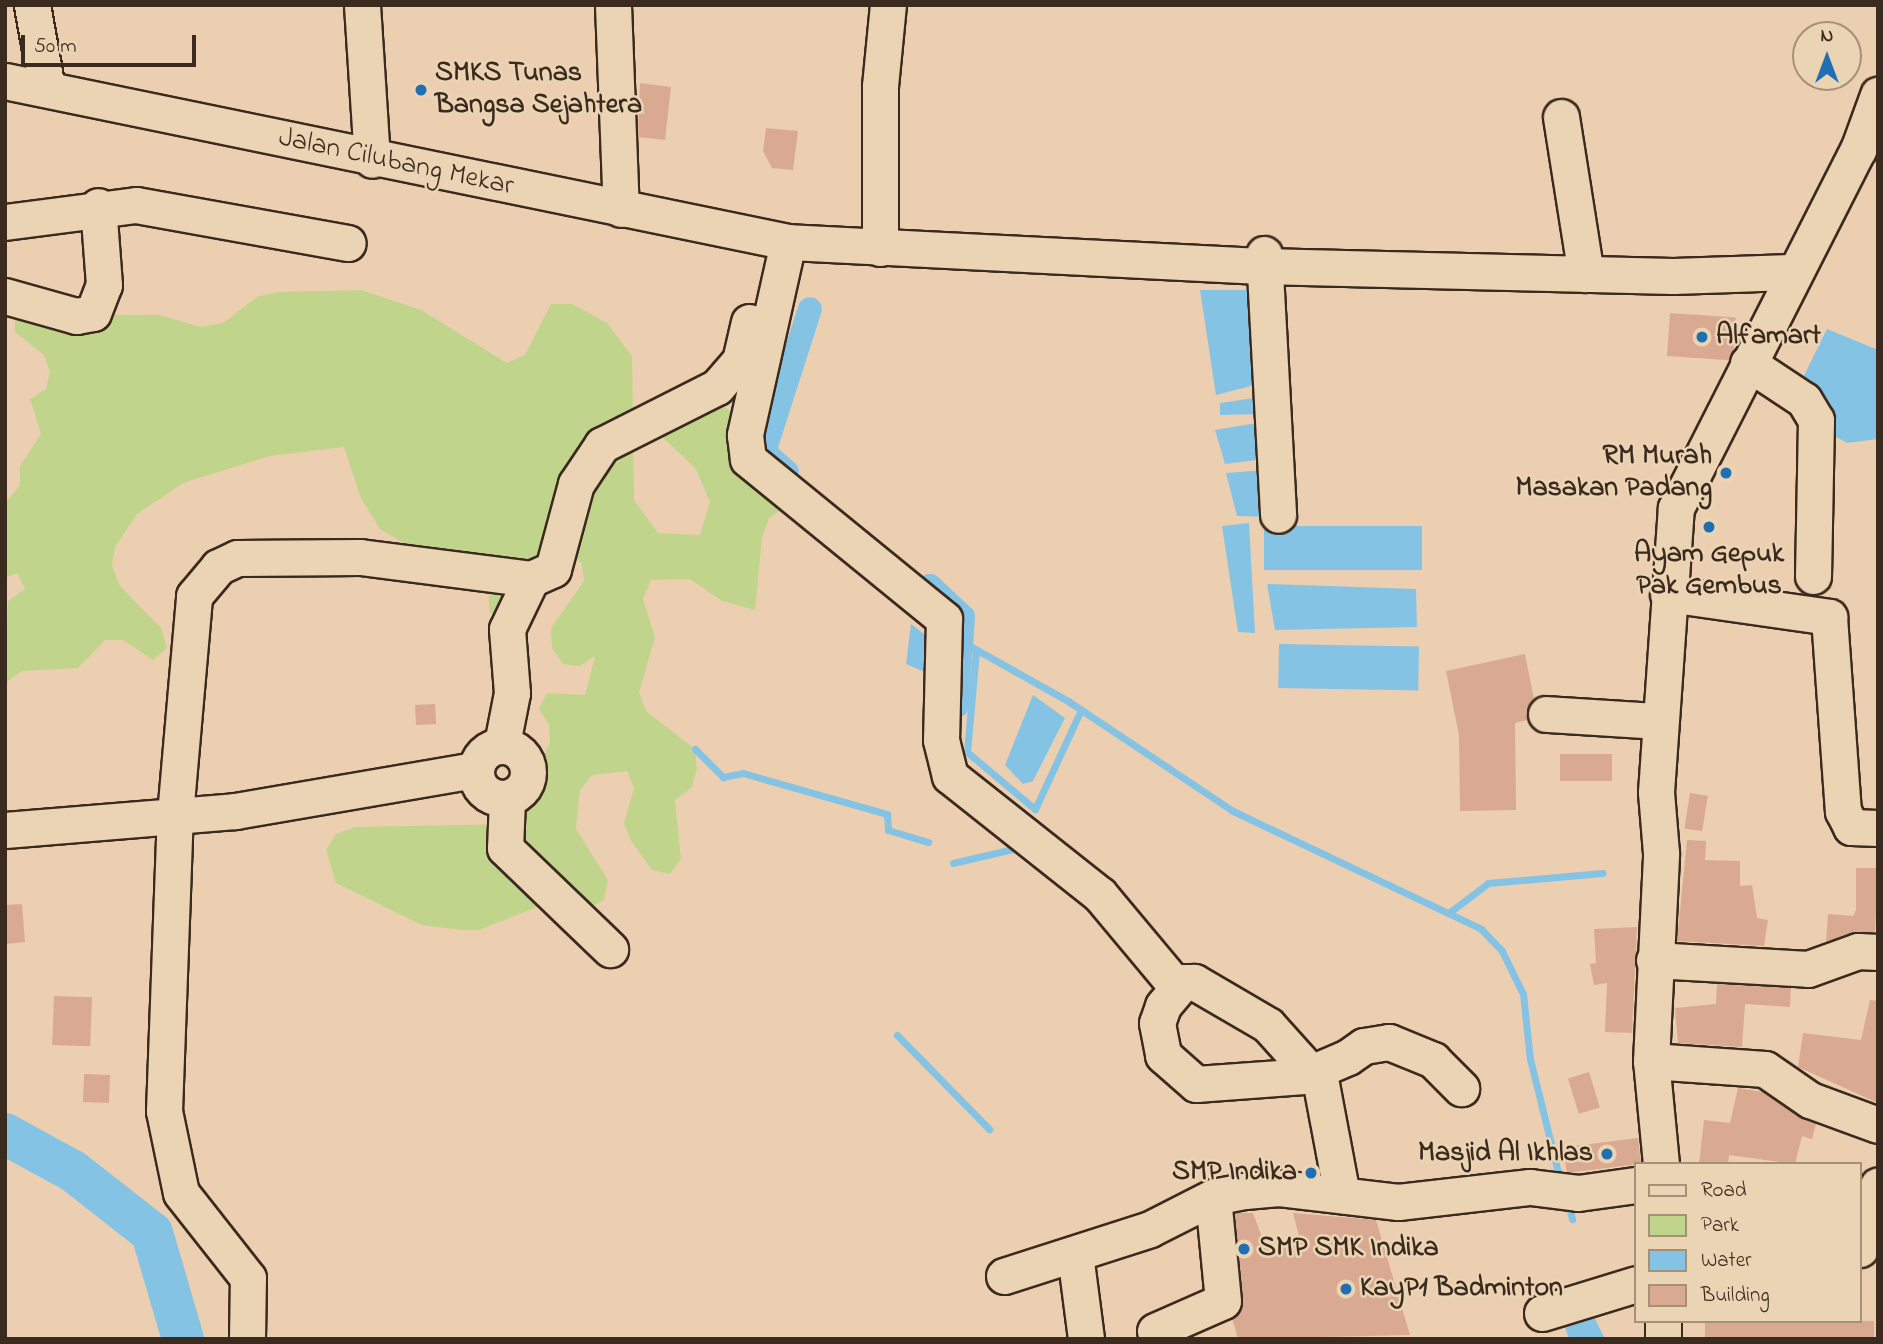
<!DOCTYPE html>
<style>
body{margin:0}
#map{position:relative;width:1883px;height:1344px;overflow:hidden;background:#eccfb0;font-family:"Indie Flower",sans-serif}
div>[style]{position:absolute}
[style*='--x']{left:calc(var(--x)*1px);top:calc(var(--y)*1px);width:calc(var(--w)*1px);rotate:calc(var(--a)*1deg)}
.green>*{inset:0;background:#c0d58b}
.water>*{inset:0;background:#85c3e5;transform-origin:0 0}
.stream>*{height:7px;margin:-3.5px;padding:0 3.5px;transform-origin:3.5px;border-radius:3.5px;background:#85c3e5}
.canal>*{height:24px;margin:-12px;padding:0 12px;transform-origin:12px;border-radius:12px;background:#85c3e5}
.river>*{height:42px;margin:-21px;padding:0 21px;transform-origin:21px;border-radius:21px;background:#85c3e5}
.building>*{inset:0;background:#d9aa91;transform-origin:0 0}
.roads{filter:drop-shadow(2px 0 #3b2a1e) drop-shadow(-2px 0 #3b2a1e) drop-shadow(0 2px #3b2a1e) drop-shadow(0 -2px #3b2a1e)}
.minor>*{height:35px;margin:-17.5px;padding:0 17.5px;transform-origin:17.5px;border-radius:17.5px;background:#ebd4b4}
.minor>.ring{margin:-17.5px;padding:0;box-sizing:content-box;background:none;border:35px solid #ebd4b4;border-radius:50%}
.dots>*{width:19px;height:19px;translate:-50% -50%;box-sizing:border-box;border:4px solid #ebd4b4;border-radius:50%}
span{translate:-50% -50%;white-space:nowrap;text-align:center;line-height:1.15;-webkit-text-stroke:5px #ebd4b4;paint-order:stroke}
.poi-label{font-size:28px;color:#3b2a1e;font-weight:700}
.left{translate:0 -50%;text-align:left}
.right{translate:-100% -50%;text-align:right}
.street-label{font-size:28px;color:#3b2a1e}
.frame{position:absolute;inset:0;border:7px solid #3b2a1e;pointer-events:none}
.legend{position:absolute;left:1634px;top:1162px;width:228px;height:161px;box-sizing:border-box;background:#ebd4b4;border:2px solid #a59078;margin:0;padding:9px 12px;list-style:none;font-size:21px;color:#3b2a1e}
.legend li{display:flex;align-items:center;gap:14px;height:35px}
.legend b{width:35px;border:2px solid #a59078}
.north{position:absolute;left:1792px;top:21px;width:70px;height:70px;box-sizing:border-box;background:#ebd4b4;border:2px solid #a59078;border-radius:50%;rotate:0deg;font-size:19px;font-weight:700;line-height:28px;text-align:center;color:#3b2a1e}
.north::after{content:'';display:block;margin:auto;width:24px;height:32px;background:#1f6fb2;clip-path:polygon(50% 0,100% 100%,50% 72%,0 100%)}
.scale{position:absolute;left:21px;top:35px;width:175px;height:32px;box-sizing:border-box;border:4px solid #3b2a1e;border-top:0;padding-left:9px;font-size:21px;line-height:24px;white-space:nowrap;color:#3b2a1e;-webkit-text-stroke:5px #ebd4b4;paint-order:stroke}
</style>
<div id="map">
<div class="green">
<div style="clip-path:polygon(361px 290px,421px 310px,507px 363px,525px 355px,551px 304px,572px 304px,607px 323px,632px 356px,634px 500px,658px 533px,700px 535px,710px 502px,696px 469px,656px 431px,713px 398px,767px 440px,764px 452px,777px 472px,769px 503px,792px 503px,769px 518px,762px 537px,755px 610px,722px 601px,690px 579px,651px 580px,643px 599px,655px 637px,639px 693px,647px 712px,695px 749px,697px 768px,692px 787px,675px 800px,681px 859px,670px 874px,652px 870px,630px 839px,624px 823px,634px 788px,627px 771px,592px 775px,580px 790px,576px 829px,608px 880px,604px 900px,587px 909px,552px 901px,479px 930px,461px 930px,422px 925px,336px 883px,326px 850px,336px 834px,355px 827px,515px 824px,527px 810px,527px 793px,550px 742px,549px 724px,539px 709px,547px 693px,585px 695px,595px 656px,580px 666px,563px 664px,552px 648px,551px 628px,584px 581px,582px 564px,570px 551px,503px 625px,489px 611px,489px 594px,380px 529px,361px 498px,344px 447px,270px 456px,183px 483px,137px 514px,115px 547px,112px 566px,120px 586px,161px 628px,167px 648px,153px 660px,123px 640px,105px 640px,78px 668px,22px 671px,5px 683px,8px 601px,25px 589px,17px 573px,5px 578px,5px 503px,20px 485px,20px 466px,41px 434px,30px 399px,46px 389px,50px 372px,44px 355px,15px 332px,15px 314px,159px 315px,201px 327px,223px 323px,257px 297px,278px 292px)"></div>
</div>
<div class="water">
<div style="clip-path:polygon(1200px 290px,1247px 290px,1255px 385px,1216px 395px)"></div>
<div style="clip-path:polygon(1827px 329px,1878px 350px,1878px 439px,1847px 443px,1787px 410px)"></div>
<div style="clip-path:polygon(1261px 397px,1262px 414px,1220px 415px,1220px 403px)"></div>
<div style="clip-path:polygon(1257px 423px,1264px 459px,1225px 464px,1215px 430px)"></div>
<div style="clip-path:polygon(1266px 470px,1271px 517px,1237px 516px,1226px 473px)"></div>
<div style="clip-path:polygon(1249px 523px,1255px 633px,1238px 632px,1222px 526px)"></div>
<div style="left:1264px;top:526px;width:158px;height:44px"></div>
<div style="clip-path:polygon(1267px 584px,1416px 589px,1417px 627px,1275px 630px)"></div>
<div style="clip-path:polygon(911px 624px,945px 650px,939px 678px,906px 664px)"></div>
<div style="left:1279px;top:644px;width:140px;height:44px;rotate:1deg"></div>
<div style="clip-path:polygon(1033px 695px,1065px 718px,1033px 781px,1023px 784px,1005px 765px)"></div>
<div style="clip-path:polygon(1588px 1305px,1605px 1339px,1569px 1339px,1563px 1321px)"></div>
</div>
<div class="stream">
<div style="--x:954;--y:637;--w:131;--a:29.3"></div>
<div style="--x:1068;--y:701;--w:198;--a:33.7"></div>
<div style="--x:1233;--y:811;--w:275;--a:25.4"></div>
<div style="--x:1481;--y:929;--w:30;--a:46"></div>
<div style="--x:1502;--y:951;--w:48;--a:64"></div>
<div style="--x:1523;--y:994;--w:65;--a:83.9"></div>
<div style="--x:1530;--y:1059;--w:125;--a:76.1"></div>
<div style="--x:976;--y:651;--w:101;--a:95.1"></div>
<div style="--x:967;--y:752;--w:89;--a:40"></div>
<div style="--x:1035;--y:809;--w:109;--a:-65.1"></div>
<div style="--x:695;--y:749;--w:40;--a:45"></div>
<div style="--x:723;--y:777;--w:20;--a:-11"></div>
<div style="--x:743;--y:773;--w:150;--a:15.9"></div>
<div style="--x:887;--y:814;--w:16;--a:86"></div>
<div style="--x:888;--y:830;--w:42;--a:16.7"></div>
<div style="--x:953;--y:863;--w:70;--a:-13.2"></div>
<div style="--x:1450;--y:912;--w:48;--a:-37.3"></div>
<div style="--x:1488;--y:883;--w:115;--a:-5"></div>
<div style="--x:897;--y:1035;--w:132;--a:45.6"></div>
<div style="--x:1567;--y:1201;--w:19;--a:74"></div>
</div>
<div class="canal">
<div style="--x:787;--y:472;--w:30;--a:-139"></div>
<div style="--x:764;--y:452;--w:150;--a:-72.2"></div>
<div style="--x:930;--y:586;--w:45;--a:43.2"></div>
<div style="--x:963;--y:617;--w:89;--a:93.9"></div>
</div>
<div class="river">
<div style="--x:5;--y:1134;--w:77;--a:28.6"></div>
<div style="--x:73;--y:1171;--w:100;--a:38.1"></div>
<div style="--x:152;--y:1233;--w:110;--a:73.7"></div>
</div>
<div class="building">
<div style="clip-path:polygon(640px 83px,671px 87px,665px 140px,638px 137px)"></div>
<div style="clip-path:polygon(766px 128px,798px 131px,793px 170px,772px 168px,763px 151px)"></div>
<div style="left:1670px;top:313px;width:66px;height:43px;rotate:4deg"></div>
<div style="clip-path:polygon(1525px 654px,1534px 699px,1527px 720px,1515px 723px,1516px 810px,1460px 811px,1459px 735px,1446px 671px)"></div>
<div style="left:435px;top:704px;width:20px;height:20px;rotate:87deg"></div>
<div style="left:1560px;top:754px;width:52px;height:27px"></div>
<div style="left:1690px;top:793px;width:18px;height:36px;rotate:9deg"></div>
<div style="clip-path:polygon(1687px 840px,1706px 841px,1705px 860px,1740px 861px,1740px 886px,1752px 885px,1757px 918px,1768px 920px,1764px 946px,1677px 941px)"></div>
<div style="clip-path:polygon(1856px 868px,1878px 868px,1875px 932px,1826px 941px,1828px 914px,1853px 916px,1856px 910px)"></div>
<div style="clip-path:polygon(22px 904px,25px 942px,5px 944px,5px 905px)"></div>
<div style="clip-path:polygon(1637px 927px,1632px 1033px,1605px 1032px,1607px 983px,1594px 985px,1590px 964px,1596px 963px,1594px 929px)"></div>
<div style="clip-path:polygon(1717px 984px,1791px 988px,1790px 1007px,1745px 1004px,1742px 1047px,1678px 1043px,1675px 1008px,1716px 1004px)"></div>
<div style="left:54px;top:996px;width:38px;height:49px;rotate:2deg"></div>
<div style="clip-path:polygon(1870px 1000px,1878px 1001px,1878px 1103px,1798px 1067px,1803px 1033px,1861px 1040px)"></div>
<div style="left:1589px;top:1072px;width:37px;height:22px;rotate:73deg"></div>
<div style="left:84px;top:1074px;width:26px;height:28px;rotate:2deg"></div>
<div style="clip-path:polygon(1738px 1088px,1763px 1092px,1816px 1124px,1812px 1139px,1802px 1136px,1795px 1164px,1729px 1155px,1728px 1164px,1699px 1164px,1704px 1120px,1730px 1123px)"></div>
<div style="left:1638px;top:1138px;width:26px;height:75px;rotate:83deg"></div>
<div style="clip-path:polygon(1235px 1213px,1253px 1213px,1266px 1248px,1300px 1240px,1293px 1213px,1376px 1220px,1410px 1335px,1238px 1339px,1232px 1318px,1243px 1299px)"></div>
<div style="left:1705px;top:1321px;width:169px;height:18px"></div>
</div>
<div class="roads">
<div class="minor">
<div style="--x:32;--y:5;--w:84;--a:79.8"></div>
<div style="--x:362;--y:5;--w:155;--a:86.3"></div>
<div style="--x:613;--y:5;--w:204;--a:87.8"></div>
<div style="--x:5;--y:81;--w:799;--a:11.62"></div>
<div style="--x:788;--y:242;--w:475;--a:2.9"></div>
<div style="--x:1262;--y:266;--w:411;--a:1.4"></div>
<div style="--x:1673;--y:276;--w:118;--a:-1.9"></div>
<div style="--x:1561;--y:117;--w:159;--a:81"></div>
<div style="--x:5;--y:222;--w:132;--a:-7.4"></div>
<div style="--x:136;--y:205;--w:215;--a:10.2"></div>
<div style="--x:788;--y:242;--w:198;--a:102.6"></div>
<div style="--x:745;--y:435;--w:24;--a:83"></div>
<div style="--x:748;--y:459;--w:253;--a:39.2"></div>
<div style="--x:944;--y:619;--w:121;--a:91.4"></div>
<div style="--x:941;--y:740;--w:37;--a:76"></div>
<div style="--x:950;--y:776;--w:191;--a:38.4"></div>
<div style="--x:1100;--y:895;--w:120;--a:50.1"></div>
<div style="--x:880;--y:248;--w:162;--a:-90"></div>
<div style="--x:880;--y:86;--w:81;--a:-84.4"></div>
<div style="--x:1264;--y:254;--w:261;--a:86.9"></div>
<div style="--x:5;--y:296;--w:74;--a:15.7"></div>
<div style="--x:76;--y:316;--w:17;--a:-10"></div>
<div style="--x:93;--y:313;--w:30;--a:-69"></div>
<div style="--x:104;--y:285;--w:79;--a:-94.3"></div>
<div style="--x:1748;--y:363;--w:67;--a:33.5"></div>
<div style="--x:1804;--y:400;--w:23;--a:59"></div>
<div style="--x:1816;--y:420;--w:156;--a:91.1"></div>
<div style="--x:1668;--y:594;--w:163;--a:8.1"></div>
<div style="--x:1829;--y:617;--w:195;--a:85.9"></div>
<div style="--x:1843;--y:811;--w:18;--a:63"></div>
<div style="--x:1851;--y:827;--w:27;--a:2"></div>
<div style="--x:1546;--y:714;--w:112;--a:3.6"></div>
<div style="--x:502;--y:744;--w:52;--a:-78.9"></div>
<div style="--x:512;--y:693;--w:64;--a:-94.5"></div>
<div style="--x:507;--y:629;--w:55;--a:-64.4"></div>
<div style="--x:531;--y:579;--w:24;--a:-24"></div>
<div style="--x:553;--y:569;--w:88;--a:-74.9"></div>
<div style="--x:576;--y:484;--w:47;--a:-56.3"></div>
<div style="--x:602;--y:445;--w:129;--a:-26.8"></div>
<div style="--x:717;--y:387;--w:35;--a:-49"></div>
<div style="--x:740;--y:361;--w:40;--a:-77"></div>
<div class="ring" style="left:476px;top:746px;width:17px;height:17px"></div>
<div style="--x:507;--y:799;--w:49;--a:92.3"></div>
<div style="--x:505;--y:848;--w:146;--a:43.9"></div>
<div style="--x:5;--y:830;--w:231;--a:-4.7"></div>
<div style="--x:235;--y:811;--w:243;--a:-9.7"></div>
<div style="--x:1654;--y:960;--w:154;--a:3.3"></div>
<div style="--x:1808;--y:969;--w:53;--a:-19.8"></div>
<div style="--x:1858;--y:951;--w:20;--a:3"></div>
<div style="--x:1651;--y:1061;--w:114;--a:4"></div>
<div style="--x:1765;--y:1069;--w:55;--a:34.6"></div>
<div style="--x:1810;--y:1100;--w:72;--a:20.2"></div>
<div style="--x:1311;--y:1073;--w:64;--a:-131.9"></div>
<div style="--x:1268;--y:1025;--w:86;--a:-149.8"></div>
<div style="--x:1194;--y:982;--w:11;--a:180"></div>
<div style="--x:1183;--y:982;--w:31;--a:130"></div>
<div style="--x:1163;--y:1006;--w:18;--a:109"></div>
<div style="--x:1157;--y:1023;--w:33;--a:79"></div>
<div style="--x:1163;--y:1055;--w:44;--a:41.3"></div>
<div style="--x:1196;--y:1084;--w:108;--a:-4.2"></div>
<div style="--x:1304;--y:1076;--w:48;--a:-23.4"></div>
<div style="--x:1348;--y:1057;--w:19;--a:-35"></div>
<div style="--x:1364;--y:1046;--w:25;--a:-9"></div>
<div style="--x:1389;--y:1042;--w:48;--a:22.2"></div>
<div style="--x:1433;--y:1060;--w:40;--a:45"></div>
<div style="--x:1321;--y:1084;--w:113;--a:79.3"></div>
<div style="--x:1661;--y:1164;--w:103;--a:-95.5"></div>
<div style="--x:1651;--y:1061;--w:208;--a:-87.2"></div>
<div style="--x:1661;--y:853;--w:61;--a:-94.7"></div>
<div style="--x:1656;--y:792;--w:285;--a:-86"></div>
<div style="--x:1676;--y:508;--w:402;--a:-63.1"></div>
<div style="--x:1858;--y:150;--w:59;--a:-70"></div>
<div style="--x:1860;--y:1249;--w:66;--a:-74.3"></div>
<div style="--x:1075;--y:1254;--w:86;--a:82.6"></div>
<div style="--x:1004;--y:1276;--w:153;--a:-17.8"></div>
<div style="--x:1150;--y:1229;--w:71;--a:-26.9"></div>
<div style="--x:1213;--y:1197;--w:33;--a:-11"></div>
<div style="--x:1245;--y:1191;--w:34;--a:-5"></div>
<div style="--x:1279;--y:1188;--w:120;--a:6.7"></div>
<div style="--x:1398;--y:1202;--w:133;--a:-6.5"></div>
<div style="--x:1530;--y:1187;--w:48;--a:7.1"></div>
<div style="--x:1578;--y:1193;--w:59;--a:-7.9"></div>
<div style="--x:1542;--y:1313;--w:98;--a:-17.1"></div>
<div style="--x:1155;--y:1331;--w:74;--a:-23.8"></div>
<div style="--x:1223;--y:1301;--w:104;--a:-95.5"></div>
<div style="--x:247;--y:1339;--w:61;--a:-89.1"></div>
<div style="--x:248;--y:1278;--w:108;--a:-128.2"></div>
<div style="--x:181;--y:1193;--w:84;--a:-101.7"></div>
<div style="--x:164;--y:1111;--w:296;--a:-87.9"></div>
<div style="--x:175;--y:815;--w:220;--a:-85"></div>
<div style="--x:194;--y:596;--w:38;--a:-50"></div>
<div style="--x:218;--y:567;--w:21;--a:-25"></div>
<div style="--x:237;--y:558;--w:123;--a:-0.5"></div>
<div style="--x:360;--y:557;--w:172;--a:7.3"></div>
<div style="--x:1663;--y:1339;--w:18;--a:-90"></div>
</div>
</div>
<div class="dots">
<div style="left:421px;top:90px;background:#1f6fb2"></div>
<div style="left:1702px;top:337px;background:#1f6fb2"></div>
<div style="left:1726px;top:473px;background:#1f6fb2"></div>
<div style="left:1709px;top:527px;background:#1f6fb2"></div>
<div style="left:1607px;top:1154px;background:#1f6fb2"></div>
<div style="left:1311px;top:1173px;background:#1f6fb2"></div>
<div style="left:1244px;top:1249px;background:#1f6fb2"></div>
<div style="left:1346px;top:1289px;background:#1f6fb2"></div>
</div>
<div class="poi-label">
<span class="left" style="left:435px;top:90px">SMKS Tunas<br>Bangsa Sejahtera</span>
<span class="left" style="left:1716px;top:337px">Alfamart</span>
<span class="right" style="left:1712px;top:473px">RM Murah<br>Masakan Padang</span>
<span style="left:1709px;top:571px">Ayam Gepuk<br>Pak Gembus</span>
<span class="right" style="left:1593px;top:1154px">Masjid Al Ikhlas</span>
<span class="right" style="left:1297px;top:1173px">SMP Indika</span>
<span class="left" style="left:1258px;top:1249px">SMP SMK Indika</span>
<span class="left" style="left:1360px;top:1289px">KayP1 Badminton</span>
</div>
<div class="street-label">
<span style="left:396px;top:163px;rotate:12deg">Jalan Cilubang Mekar</span>
</div>
<div class="frame"></div>
<ul class="legend">
<li><b style="height:9px;background:#ebd4b4"></b>Road</li>
<li><b style="height:19px;background:#c0d58b"></b>Park</li>
<li><b style="height:19px;background:#85c3e5"></b>Water</li>
<li><b style="height:19px;background:#d9aa91"></b>Building</li>
</ul>
<div class="north">N</div>
<div class="scale">50 m</div>
</div>
